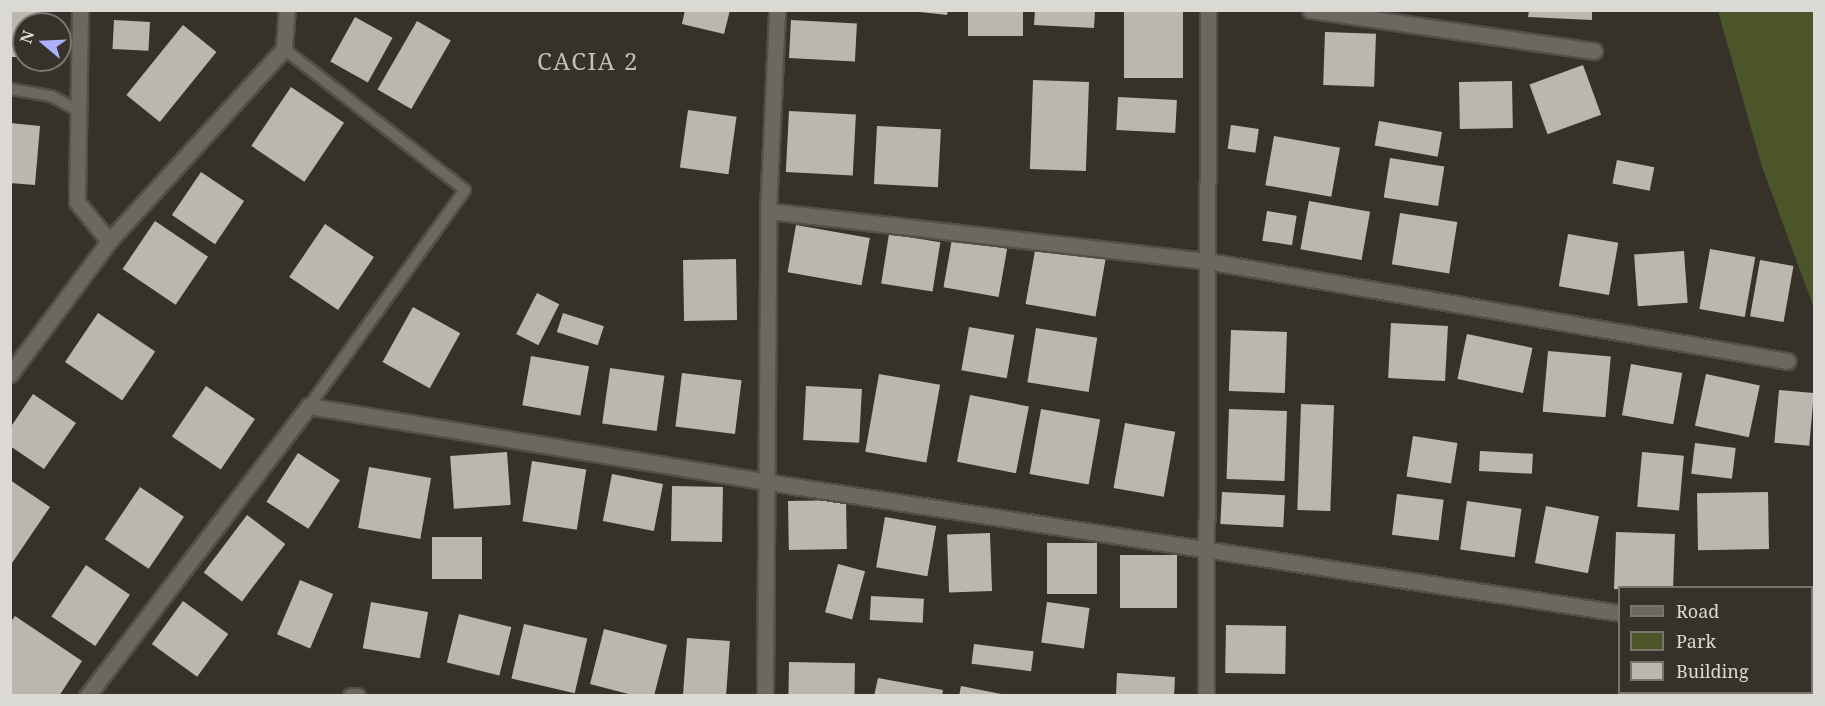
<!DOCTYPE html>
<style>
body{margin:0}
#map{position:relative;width:1825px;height:706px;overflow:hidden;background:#36322a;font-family:"Noto Serif",serif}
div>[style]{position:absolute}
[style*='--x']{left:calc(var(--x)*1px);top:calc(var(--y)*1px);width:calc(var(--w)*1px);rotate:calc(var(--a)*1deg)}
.green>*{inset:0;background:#4c552a}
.building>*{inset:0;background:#bcb7ae;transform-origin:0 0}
.roads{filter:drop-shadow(2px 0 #524f48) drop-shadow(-2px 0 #524f48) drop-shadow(0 2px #524f48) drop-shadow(0 -2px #524f48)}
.service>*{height:10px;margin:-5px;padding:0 5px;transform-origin:5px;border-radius:5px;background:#6d685f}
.minor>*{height:15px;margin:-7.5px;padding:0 7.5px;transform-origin:7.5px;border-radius:7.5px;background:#6d685f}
span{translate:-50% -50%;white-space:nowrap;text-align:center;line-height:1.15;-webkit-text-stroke:6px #36322a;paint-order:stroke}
.quarter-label{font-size:24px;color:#c4bfb5;letter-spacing:1.5px}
.frame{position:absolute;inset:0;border:12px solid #dbd9d4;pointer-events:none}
.legend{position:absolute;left:1618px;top:586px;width:195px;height:108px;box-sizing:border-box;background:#36322a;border:2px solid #78756e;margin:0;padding:8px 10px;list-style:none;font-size:18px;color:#dbd9d4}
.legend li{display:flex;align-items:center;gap:12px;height:30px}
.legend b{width:30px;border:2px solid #78756e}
.north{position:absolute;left:12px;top:12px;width:60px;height:60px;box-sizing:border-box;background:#36322a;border:2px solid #78756e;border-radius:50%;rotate:289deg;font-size:16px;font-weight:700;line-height:24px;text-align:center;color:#dbd9d4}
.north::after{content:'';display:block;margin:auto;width:21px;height:27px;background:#acaffb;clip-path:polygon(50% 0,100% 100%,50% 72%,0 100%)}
</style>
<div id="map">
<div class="green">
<div style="clip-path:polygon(1718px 11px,1814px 11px,1814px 308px,1762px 167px)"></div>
<div style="clip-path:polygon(1814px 598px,1814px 695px,1699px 695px,1700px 692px,1812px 692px,1812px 599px)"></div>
</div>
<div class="building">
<div style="clip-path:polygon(10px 10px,40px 10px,40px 24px,24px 24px,24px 57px,10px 57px)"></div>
<div style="clip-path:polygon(685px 10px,730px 10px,724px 34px,682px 24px)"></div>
<div style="clip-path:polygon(902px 10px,948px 10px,947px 15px)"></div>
<div style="left:968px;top:10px;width:55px;height:26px"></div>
<div style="clip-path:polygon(1035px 10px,1095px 10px,1094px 28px,1034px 25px)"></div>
<div style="left:1124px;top:10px;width:59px;height:68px"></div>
<div style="clip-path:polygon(1529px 10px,1592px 10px,1592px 20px,1528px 17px)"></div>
<div style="left:355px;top:17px;width:43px;height:51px;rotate:29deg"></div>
<div style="left:114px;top:20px;width:36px;height:29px;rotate:3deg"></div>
<div style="left:791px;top:20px;width:66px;height:38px;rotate:3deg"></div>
<div style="left:417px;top:21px;width:39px;height:79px;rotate:30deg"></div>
<div style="left:183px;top:25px;width:43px;height:90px;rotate:39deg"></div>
<div style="left:1325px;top:32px;width:51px;height:53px;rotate:2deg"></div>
<div style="left:1583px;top:65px;width:53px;height:57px;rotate:70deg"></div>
<div style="left:1033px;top:80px;width:56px;height:89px;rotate:2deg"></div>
<div style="left:1512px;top:81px;width:47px;height:53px;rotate:89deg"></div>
<div style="left:291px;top:87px;width:64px;height:71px;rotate:34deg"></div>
<div style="left:1118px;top:97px;width:59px;height:33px;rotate:3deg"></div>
<div style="left:688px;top:110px;width:49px;height:58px;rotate:8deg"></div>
<div style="left:789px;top:111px;width:67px;height:61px;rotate:3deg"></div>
<div style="left:1379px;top:121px;width:64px;height:25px;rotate:10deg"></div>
<div style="clip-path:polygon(10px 123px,40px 126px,35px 185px,10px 183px)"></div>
<div style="left:1231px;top:125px;width:28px;height:24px;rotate:8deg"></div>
<div style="left:877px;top:126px;width:64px;height:58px;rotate:3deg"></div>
<div style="left:1274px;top:136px;width:67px;height:50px;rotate:10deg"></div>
<div style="left:1390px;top:158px;width:55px;height:40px;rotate:9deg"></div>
<div style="left:1617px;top:160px;width:38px;height:24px;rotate:11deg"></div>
<div style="left:201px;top:172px;width:52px;height:52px;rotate:34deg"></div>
<div style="left:1309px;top:201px;width:62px;height:49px;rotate:10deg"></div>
<div style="left:1267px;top:211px;width:30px;height:30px;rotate:9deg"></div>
<div style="left:1400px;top:213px;width:58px;height:52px;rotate:9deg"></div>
<div style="left:155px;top:221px;width:64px;height:58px;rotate:34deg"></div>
<div style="left:325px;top:224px;width:59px;height:64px;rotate:34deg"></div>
<div style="left:796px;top:225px;width:75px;height:48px;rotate:10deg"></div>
<div style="left:889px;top:234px;width:52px;height:50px;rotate:9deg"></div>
<div style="left:1568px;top:234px;width:51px;height:53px;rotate:10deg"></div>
<div style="left:952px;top:239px;width:56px;height:49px;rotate:10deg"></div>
<div style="left:1036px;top:245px;width:71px;height:60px;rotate:10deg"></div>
<div style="left:1710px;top:249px;width:46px;height:61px;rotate:10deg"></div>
<div style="left:1684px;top:251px;width:52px;height:50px;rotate:86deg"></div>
<div style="left:736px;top:259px;width:61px;height:53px;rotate:89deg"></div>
<div style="left:1760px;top:260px;width:34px;height:57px;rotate:10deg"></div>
<div style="left:537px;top:293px;width:25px;height:46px;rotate:27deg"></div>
<div style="left:413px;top:307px;width:54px;height:63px;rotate:29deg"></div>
<div style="left:98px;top:313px;width:69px;height:59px;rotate:34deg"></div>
<div style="left:563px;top:313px;width:43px;height:20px;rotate:18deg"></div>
<div style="left:1391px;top:323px;width:57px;height:55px;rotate:3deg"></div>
<div style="left:969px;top:327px;width:46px;height:44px;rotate:10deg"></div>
<div style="left:1036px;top:328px;width:62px;height:55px;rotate:9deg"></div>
<div style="left:1231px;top:330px;width:56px;height:61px;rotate:2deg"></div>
<div style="left:1467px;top:334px;width:67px;height:46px;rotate:12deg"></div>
<div style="left:1548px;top:351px;width:63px;height:61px;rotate:5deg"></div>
<div style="left:531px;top:356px;width:59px;height:50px;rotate:10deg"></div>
<div style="left:1631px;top:364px;width:52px;height:52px;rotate:10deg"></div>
<div style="left:610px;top:368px;width:55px;height:56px;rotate:8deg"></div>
<div style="left:682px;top:373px;width:60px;height:54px;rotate:7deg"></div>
<div style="left:879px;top:374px;width:62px;height:79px;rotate:10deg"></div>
<div style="left:1706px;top:374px;width:55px;height:53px;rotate:12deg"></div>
<div style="left:206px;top:386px;width:59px;height:61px;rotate:34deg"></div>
<div style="left:806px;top:386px;width:56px;height:54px;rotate:3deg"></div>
<div style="left:1779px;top:390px;width:35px;height:53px;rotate:5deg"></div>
<div style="clip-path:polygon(33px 394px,76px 423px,44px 469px,10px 446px,10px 428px)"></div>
<div style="left:970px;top:395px;width:60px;height:68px;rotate:11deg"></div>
<div style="left:1301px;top:404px;width:33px;height:106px;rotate:2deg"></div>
<div style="left:1041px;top:409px;width:60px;height:66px;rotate:10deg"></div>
<div style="left:1229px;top:409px;width:58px;height:70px;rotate:2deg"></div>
<div style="left:1125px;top:423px;width:51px;height:66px;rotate:10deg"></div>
<div style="left:1413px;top:436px;width:45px;height:41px;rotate:9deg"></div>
<div style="left:1695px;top:443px;width:41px;height:31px;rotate:7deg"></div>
<div style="left:1480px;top:451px;width:53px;height:20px;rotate:3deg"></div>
<div style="left:507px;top:452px;width:53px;height:57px;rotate:86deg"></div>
<div style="left:1642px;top:452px;width:42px;height:55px;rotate:5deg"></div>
<div style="left:298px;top:453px;width:50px;height:58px;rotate:33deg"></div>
<div style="left:532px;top:461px;width:55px;height:61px;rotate:9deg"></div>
<div style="left:369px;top:467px;width:63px;height:62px;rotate:10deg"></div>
<div style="left:612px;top:474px;width:52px;height:48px;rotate:11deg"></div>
<div style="clip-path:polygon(10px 480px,50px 507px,10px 566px)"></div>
<div style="left:672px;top:486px;width:51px;height:55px;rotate:1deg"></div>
<div style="left:140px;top:487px;width:53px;height:63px;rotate:34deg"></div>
<div style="left:1222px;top:492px;width:63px;height:32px;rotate:3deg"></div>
<div style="left:1768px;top:492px;width:57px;height:71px;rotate:89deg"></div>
<div style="left:1397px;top:494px;width:47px;height:41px;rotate:7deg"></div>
<div style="left:846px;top:500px;width:49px;height:58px;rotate:89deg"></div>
<div style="left:1467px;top:501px;width:55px;height:49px;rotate:8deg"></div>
<div style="left:1546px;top:506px;width:54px;height:58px;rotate:11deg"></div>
<div style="left:247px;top:515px;width:48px;height:72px;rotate:37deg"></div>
<div style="left:885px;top:517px;width:52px;height:51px;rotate:10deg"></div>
<div style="left:1616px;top:532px;width:59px;height:57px;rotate:2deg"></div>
<div style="left:990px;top:533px;width:58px;height:43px;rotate:88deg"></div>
<div style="left:482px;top:537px;width:42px;height:50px;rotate:90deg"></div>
<div style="left:1047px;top:543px;width:50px;height:51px"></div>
<div style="left:1177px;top:555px;width:53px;height:57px;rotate:90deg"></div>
<div style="left:838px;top:564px;width:28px;height:50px;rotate:15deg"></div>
<div style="left:86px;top:565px;width:53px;height:62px;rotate:34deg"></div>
<div style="left:300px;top:580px;width:36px;height:59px;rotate:23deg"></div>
<div style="left:871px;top:596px;width:53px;height:24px;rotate:3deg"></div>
<div style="left:183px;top:601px;width:56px;height:53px;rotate:36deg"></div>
<div style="left:371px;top:602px;width:58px;height:47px;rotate:10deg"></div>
<div style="left:1047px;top:602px;width:43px;height:41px;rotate:8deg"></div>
<div style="left:459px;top:614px;width:54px;height:50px;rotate:14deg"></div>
<div style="clip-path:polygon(15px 616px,82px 661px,59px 696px,10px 696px,10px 623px)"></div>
<div style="left:524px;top:624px;width:65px;height:56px;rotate:13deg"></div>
<div style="left:1226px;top:625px;width:60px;height:48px;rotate:1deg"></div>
<div style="clip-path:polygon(604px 629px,667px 645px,654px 696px,636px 696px,590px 684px)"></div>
<div style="left:687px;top:638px;width:43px;height:58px;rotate:4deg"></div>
<div style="left:974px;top:644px;width:60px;height:20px;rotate:7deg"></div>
<div style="left:789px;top:662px;width:66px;height:34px;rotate:1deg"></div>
<div style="clip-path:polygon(1117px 673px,1175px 677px,1174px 696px,1116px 696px)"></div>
<div style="clip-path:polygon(878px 678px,943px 690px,942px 696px,874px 696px)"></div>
<div style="clip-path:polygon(961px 686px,1001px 694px,1001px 696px,959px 696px)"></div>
</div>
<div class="roads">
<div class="service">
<div style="--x:284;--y:49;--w:229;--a:37.9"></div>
<div style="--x:465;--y:190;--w:266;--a:125.8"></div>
<div style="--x:10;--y:89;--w:42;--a:9.7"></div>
<div style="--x:51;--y:96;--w:32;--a:28"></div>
</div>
<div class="minor">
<div style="--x:80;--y:10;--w:192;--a:90.9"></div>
<div style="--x:77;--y:202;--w:50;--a:50.6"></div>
<div style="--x:1310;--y:10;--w:287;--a:8.2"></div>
<div style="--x:768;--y:211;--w:442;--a:6.5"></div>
<div style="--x:1207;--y:261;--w:589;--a:9.78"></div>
<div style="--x:10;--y:374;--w:166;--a:-53.3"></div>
<div style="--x:109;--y:241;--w:260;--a:-47.7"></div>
<div style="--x:284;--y:49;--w:39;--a:-86"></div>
<div style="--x:87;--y:696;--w:365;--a:-52.6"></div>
<div style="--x:309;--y:406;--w:464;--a:9.4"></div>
<div style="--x:767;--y:482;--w:863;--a:8.73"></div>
<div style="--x:351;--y:696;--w:6;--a:0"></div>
<div style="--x:765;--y:696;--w:485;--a:-89.6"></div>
<div style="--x:768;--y:211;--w:201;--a:-87.4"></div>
<div style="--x:1206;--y:696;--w:686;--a:-89.83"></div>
</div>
</div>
<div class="quarter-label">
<span style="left:588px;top:61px">CACIA 2</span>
</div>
<div class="frame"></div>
<ul class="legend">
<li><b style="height:8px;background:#6d685f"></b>Road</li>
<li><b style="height:16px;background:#4c552a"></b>Park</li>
<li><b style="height:16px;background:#bcb7ae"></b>Building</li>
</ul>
<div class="north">N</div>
</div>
